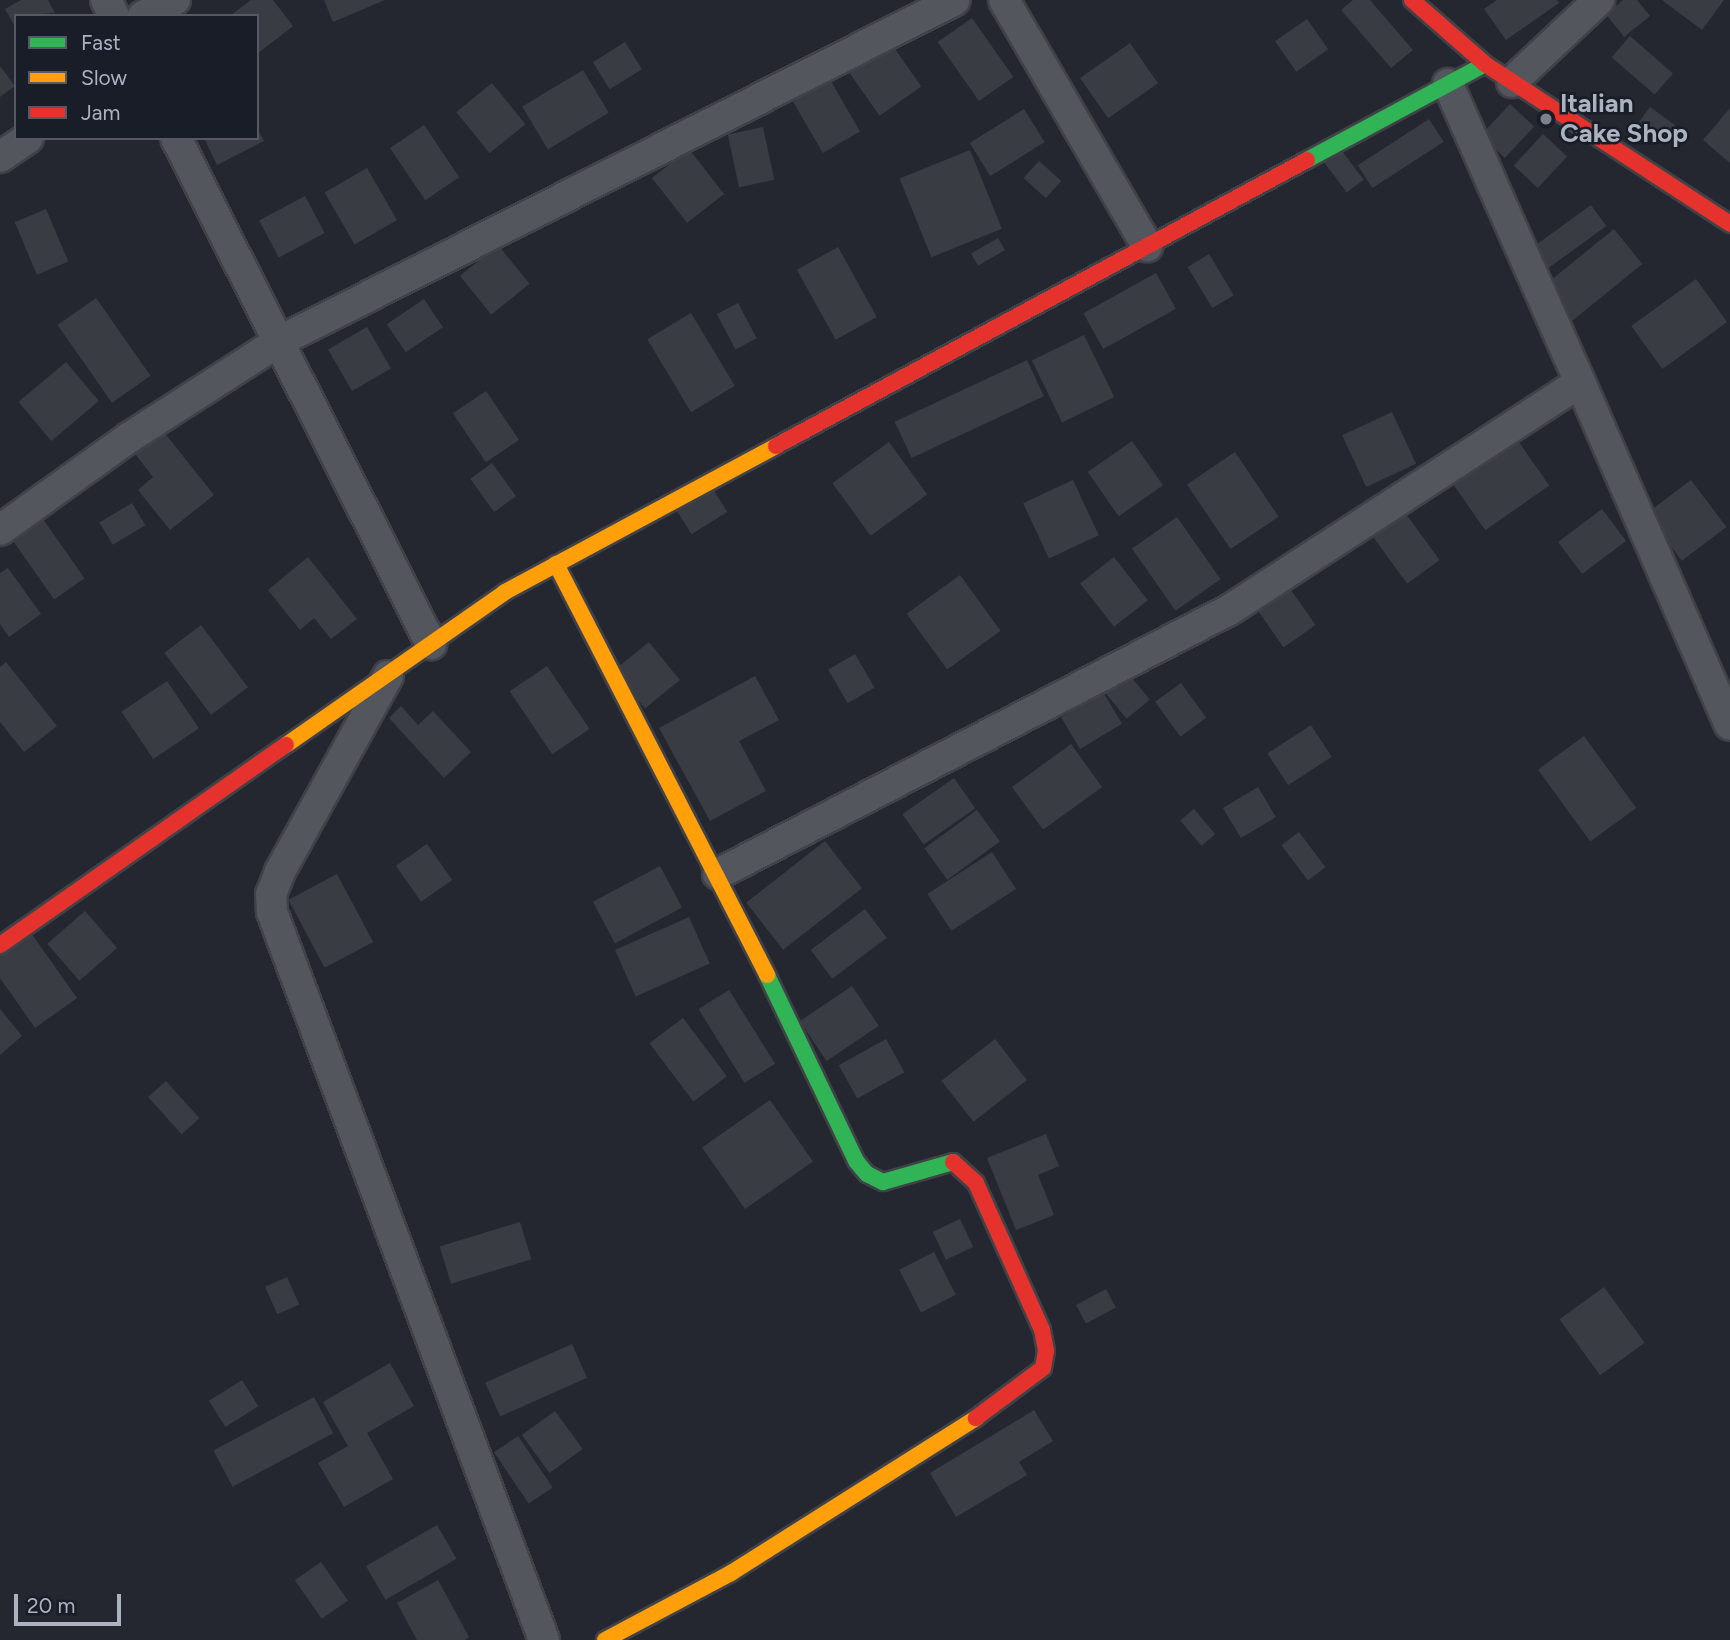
<!DOCTYPE html>
<style>
body{margin:0}
#map{position:relative;width:1730px;height:1640px;overflow:hidden;background:#24272f;font-family:Figtree,sans-serif}
div>[style]{position:absolute}
[style*='--x']{left:calc(var(--x)*1px);top:calc(var(--y)*1px);width:calc(var(--w)*1px);rotate:calc(var(--a)*1deg)}
.building>*{inset:0;background:#3a3c44;transform-origin:0 0}
.roads{filter:drop-shadow(2px 0 #404248) drop-shadow(-2px 0 #404248) drop-shadow(0 2px #404248) drop-shadow(0 -2px #404248)}
.street>*{height:30px;margin:-15px;padding:0 15px;transform-origin:15px;border-radius:15px;background:#54565d}
.fast>*{height:16px;margin:-8px;padding:0 8px;transform-origin:8px;border-radius:8px;background:#30b455}
.slow>*{height:16px;margin:-8px;padding:0 8px;transform-origin:8px;border-radius:8px;background:#ff9f0a}
.jam>*{height:16px;margin:-8px;padding:0 8px;transform-origin:8px;border-radius:8px;background:#e5322d}
.dots>*{width:19px;height:19px;translate:-50% -50%;box-sizing:border-box;border:4px solid #191d28;border-radius:50%}
span{translate:-50% -50%;white-space:nowrap;text-align:center;line-height:1.15;-webkit-text-stroke:5px #191d28;paint-order:stroke}
.poi-label{font-size:26px;color:#adb2c1;font-weight:700}
.left{translate:0 -50%;text-align:left}
.legend{position:absolute;left:14px;top:14px;width:245px;height:126px;box-sizing:border-box;background:#191d28;border:2px solid #545965;margin:0;padding:9px 12px;list-style:none;font-size:21px;color:#adb2c1}
.legend li{display:flex;align-items:center;gap:14px;height:35px}
.legend b{width:35px;border:2px solid #545965}
.scale{position:absolute;left:14px;top:1594px;width:107px;height:32px;box-sizing:border-box;border:4px solid #adb2c1;border-top:0;padding-left:9px;font-size:21px;line-height:24px;white-space:nowrap;color:#adb2c1;-webkit-text-stroke:5px #191d28;paint-order:stroke}
</style>
<div id="map">
<div class="building">
<div style="clip-path:polygon(21px 0,48px 0,55px 13px,16px 16px,16px 28px,5px 9px)"></div>
<div style="clip-path:polygon(251px 0,273px 0,293px 26px,257px 54px,257px 16px,230px 16px)"></div>
<div style="clip-path:polygon(324px 0,385px 0,333px 22px)"></div>
<div style="clip-path:polygon(1353px 0,1370px 0,1413px 50px,1391px 68px,1341px 10px)"></div>
<div style="clip-path:polygon(1497px 0,1557px 0,1559px 3px,1506px 40px,1484px 9px)"></div>
<div style="clip-path:polygon(1623px 0,1637px 0,1650px 16px,1624px 37px,1606px 14px)"></div>
<div style="clip-path:polygon(1662px 0,1724px 0,1702px 30px)"></div>
<div style="left:972px;top:18px;width:72px;height:42px;rotate:55deg"></div>
<div style="left:1307px;top:19px;width:37px;height:39px;rotate:55deg"></div>
<div style="left:1630px;top:36px;width:57px;height:28px;rotate:41deg"></div>
<div style="left:888px;top:39px;width:58px;height:51px;rotate:55deg"></div>
<div style="left:625px;top:42px;width:32px;height:38px;rotate:58deg"></div>
<div style="left:1130px;top:43px;width:49px;height:61px;rotate:55deg"></div>
<div style="clip-path:polygon(0 66px,15px 86px,0 97px)"></div>
<div style="left:583px;top:70px;width:50px;height:71px;rotate:59deg"></div>
<div style="left:828px;top:76px;width:64px;height:43px;rotate:60deg"></div>
<div style="left:492px;top:83px;width:53px;height:46px;rotate:51deg"></div>
<div style="left:1510px;top:104px;width:33px;height:43px;rotate:43deg"></div>
<div style="left:1650px;top:107px;width:32px;height:21px;rotate:36deg"></div>
<div style="clip-path:polygon(1730px 108px,1730px 163px,1703px 140px)"></div>
<div style="left:1024px;top:109px;width:39px;height:64px;rotate:58deg"></div>
<div style="left:1429px;top:119px;width:27px;height:85px;rotate:57deg"></div>
<div style="left:424px;top:125px;width:63px;height:41px;rotate:56deg"></div>
<div style="left:763px;top:127px;width:54px;height:36px;rotate:78deg"></div>
<div style="clip-path:polygon(257px 128px,264px 141px,217px 165px,204px 138px,257px 138px)"></div>
<div style="left:1543px;top:134px;width:33px;height:43px;rotate:43deg"></div>
<div style="left:1339px;top:147px;width:41px;height:21px;rotate:53deg"></div>
<div style="left:689px;top:149px;width:57px;height:47px;rotate:52deg"></div>
<div style="left:970px;top:150px;width:85px;height:76px;rotate:68deg"></div>
<div style="left:1039px;top:161px;width:30px;height:23px;rotate:42deg"></div>
<div style="left:367px;top:168px;width:60px;height:49px;rotate:60deg"></div>
<div style="left:305px;top:196px;width:42px;height:52px;rotate:62deg"></div>
<div style="left:1591px;top:205px;width:26px;height:75px;rotate:54deg"></div>
<div style="left:46px;top:209px;width:57px;height:34px;rotate:67deg"></div>
<div style="left:1614px;top:229px;width:45px;height:95px;rotate:51deg"></div>
<div style="left:998px;top:238px;width:14px;height:31px;rotate:60deg"></div>
<div style="left:498px;top:245px;width:50px;height:49px;rotate:51deg"></div>
<div style="left:838px;top:247px;width:80px;height:47px;rotate:61deg"></div>
<div style="left:1209px;top:254px;width:48px;height:25px;rotate:59deg"></div>
<div style="left:1156px;top:273px;width:41px;height:83px;rotate:61deg"></div>
<div style="left:1696px;top:279px;width:53px;height:80px;rotate:54deg"></div>
<div style="left:96px;top:298px;width:95px;height:47px;rotate:55deg"></div>
<div style="left:424px;top:299px;width:34px;height:45px;rotate:56deg"></div>
<div style="left:738px;top:303px;width:40px;height:24px;rotate:62deg"></div>
<div style="left:691px;top:313px;width:85px;height:51px;rotate:59deg"></div>
<div style="left:367px;top:327px;width:48px;height:45px;rotate:60deg"></div>
<div style="left:1084px;top:335px;width:69px;height:58px;rotate:64deg"></div>
<div style="left:1027px;top:360px;width:40px;height:146px;rotate:65deg"></div>
<div style="left:66px;top:362px;width:51px;height:62px;rotate:50deg"></div>
<div style="left:486px;top:391px;width:59px;height:40px;rotate:56deg"></div>
<div style="left:1392px;top:412px;width:57px;height:55px;rotate:65deg"></div>
<div style="clip-path:polygon(163px 431px,214px 495px,170px 530px,138px 490px,153px 477px,135px 454px)"></div>
<div style="left:1516px;top:438px;width:58px;height:78px;rotate:55deg"></div>
<div style="left:1132px;top:441px;width:54px;height:54px;rotate:55deg"></div>
<div style="left:889px;top:442px;width:65px;height:70px;rotate:54deg"></div>
<div style="left:1235px;top:452px;width:78px;height:58px;rotate:56deg"></div>
<div style="left:492px;top:463px;width:41px;height:27px;rotate:54deg"></div>
<div style="left:706px;top:478px;width:40px;height:42px;rotate:58deg"></div>
<div style="left:1073px;top:480px;width:61px;height:55px;rotate:65deg"></div>
<div style="left:1691px;top:480px;width:59px;height:56px;rotate:53deg"></div>
<div style="left:132px;top:503px;width:26px;height:38px;rotate:59deg"></div>
<div style="left:1602px;top:509px;width:40px;height:55px;rotate:53deg"></div>
<div style="left:38px;top:512px;width:81px;height:37px;rotate:55deg"></div>
<div style="left:1406px;top:514px;width:57px;height:40px;rotate:54deg"></div>
<div style="left:1177px;top:517px;width:76px;height:55px;rotate:55deg"></div>
<div style="clip-path:polygon(308px 557px,357px 619px,331px 639px,314px 618px,300px 630px,268px 590px)"></div>
<div style="left:1114px;top:557px;width:55px;height:43px;rotate:52deg"></div>
<div style="clip-path:polygon(8px 568px,41px 614px,9px 637px,0 624px,0 573px)"></div>
<div style="left:960px;top:575px;width:69px;height:66px;rotate:54deg"></div>
<div style="left:1284px;top:580px;width:55px;height:39px;rotate:55deg"></div>
<div style="left:201px;top:625px;width:78px;height:46px;rotate:53deg"></div>
<div style="left:649px;top:642px;width:49px;height:45px;rotate:51deg"></div>
<div style="left:855px;top:654px;width:39px;height:31px;rotate:60deg"></div>
<div style="clip-path:polygon(6px 662px,57px 726px,24px 752px,0 722px,0 667px)"></div>
<div style="left:547px;top:666px;width:76px;height:45px;rotate:56deg"></div>
<div style="left:1124px;top:668px;width:41px;height:30px;rotate:51deg"></div>
<div style="clip-path:polygon(755px 676px,779px 720px,739px 741px,766px 791px,710px 821px,659px 728px)"></div>
<div style="left:167px;top:681px;width:57px;height:55px;rotate:56deg"></div>
<div style="left:1181px;top:683px;width:43px;height:32px;rotate:54deg"></div>
<div style="left:1103px;top:692px;width:37px;height:49px;rotate:59deg"></div>
<div style="clip-path:polygon(401px 706px,418px 725px,433px 711px,471px 752px,444px 778px,389px 718px)"></div>
<div style="left:1311px;top:725px;width:38px;height:52px;rotate:57deg"></div>
<div style="left:1584px;top:736px;width:89px;height:57px;rotate:54deg"></div>
<div style="left:1071px;top:744px;width:53px;height:73px;rotate:54deg"></div>
<div style="left:954px;top:778px;width:37px;height:63px;rotate:55deg"></div>
<div style="left:1258px;top:787px;width:35px;height:41px;rotate:59deg"></div>
<div style="left:1194px;top:809px;width:33px;height:18px;rotate:50deg"></div>
<div style="left:977px;top:810px;width:39px;height:65px;rotate:54deg"></div>
<div style="left:1299px;top:832px;width:44px;height:22px;rotate:53deg"></div>
<div style="left:825px;top:841px;width:60px;height:100px;rotate:52deg"></div>
<div style="left:427px;top:844px;width:44px;height:38px;rotate:55deg"></div>
<div style="left:992px;top:852px;width:44px;height:77px;rotate:57deg"></div>
<div style="left:660px;top:866px;width:47px;height:76px;rotate:62deg"></div>
<div style="left:337px;top:874px;width:77px;height:55px;rotate:62deg"></div>
<div style="left:865px;top:909px;width:36px;height:68px;rotate:53deg"></div>
<div style="left:85px;top:911px;width:49px;height:50px;rotate:49deg"></div>
<div style="left:689px;top:917px;width:51px;height:81px;rotate:66deg"></div>
<div style="clip-path:polygon(31px 933px,77px 998px,35px 1028px,0 978px,0 955px)"></div>
<div style="left:852px;top:986px;width:48px;height:63px;rotate:56deg"></div>
<div style="left:729px;top:990px;width:87px;height:36px;rotate:58deg"></div>
<div style="clip-path:polygon(0 1009px,22px 1036px,0 1055px)"></div>
<div style="left:683px;top:1018px;width:73px;height:42px;rotate:53deg"></div>
<div style="left:886px;top:1039px;width:38px;height:54px;rotate:61deg"></div>
<div style="left:995px;top:1039px;width:52px;height:68px;rotate:52deg"></div>
<div style="left:166px;top:1081px;width:50px;height:24px;rotate:48deg"></div>
<div style="left:770px;top:1100px;width:75px;height:83px;rotate:55deg"></div>
<div style="clip-path:polygon(1046px 1134px,1059px 1166px,1038px 1175px,1054px 1215px,1016px 1230px,987px 1158px)"></div>
<div style="left:960px;top:1219px;width:31px;height:30px;rotate:65deg"></div>
<div style="left:520px;top:1222px;width:39px;height:84px;rotate:73deg"></div>
<div style="left:934px;top:1252px;width:48px;height:39px;rotate:63deg"></div>
<div style="left:287px;top:1277px;width:30px;height:24px;rotate:66deg"></div>
<div style="left:1604px;top:1287px;width:69px;height:55px;rotate:54deg"></div>
<div style="left:1106px;top:1289px;width:21px;height:34px;rotate:62deg"></div>
<div style="left:572px;top:1344px;width:37px;height:95px;rotate:66deg"></div>
<div style="clip-path:polygon(390px 1363px,414px 1406px,367px 1433px,393px 1479px,344px 1507px,318px 1463px,348px 1446px,323px 1402px)"></div>
<div style="left:242px;top:1380px;width:31px;height:39px;rotate:58deg"></div>
<div style="left:314px;top:1397px;width:41px;height:114px;rotate:62deg"></div>
<div style="clip-path:polygon(1034px 1410px,1053px 1441px,1019px 1462px,1027px 1475px,956px 1517px,930px 1473px)"></div>
<div style="left:555px;top:1411px;width:47px;height:41px;rotate:54deg"></div>
<div style="left:518px;top:1436px;width:62px;height:29px;rotate:56deg"></div>
<div style="left:437px;top:1525px;width:39px;height:82px;rotate:60deg"></div>
<div style="left:321px;top:1562px;width:47px;height:32px;rotate:55deg"></div>
<div style="clip-path:polygon(438px 1580px,469px 1637px,465px 1640px,417px 1640px,397px 1603px)"></div>
</div>
<div class="roads">
<div class="street">
<div style="--x:106;--y:0;--w:18;--a:63"></div>
<div style="--x:1004;--y:0;--w:285;--a:59.8"></div>
<div style="--x:143;--y:16;--w:36;--a:-27"></div>
<div style="--x:1512;--y:82;--w:120;--a:-43.3"></div>
<div style="--x:176;--y:138;--w:567;--a:63.25"></div>
<div style="--x:0;--y:157;--w:34;--a:-34"></div>
<div style="--x:1580;--y:382;--w:374;--a:66.4"></div>
<div style="--x:0;--y:530;--w:160;--a:-35.6"></div>
<div style="--x:130;--y:437;--w:176;--a:-32.7"></div>
<div style="--x:278;--y:342;--w:758;--a:-26.8"></div>
<div style="--x:388;--y:676;--w:224;--a:118.9"></div>
<div style="--x:280;--y:872;--w:24;--a:112"></div>
<div style="--x:271;--y:894;--w:18;--a:87"></div>
<div style="--x:272;--y:912;--w:777;--a:69.51"></div>
<div style="--x:718;--y:874;--w:577;--a:-27.32"></div>
<div style="--x:1231;--y:609;--w:416;--a:-33"></div>
<div style="--x:1580;--y:382;--w:326;--a:-113.9"></div>
</div>
<div class="fast">
<div style="--x:1307;--y:160;--w:202;--a:-28.3"></div>
<div style="--x:767;--y:975;--w:206;--a:64.4"></div>
<div style="--x:856;--y:1161;--w:17;--a:50"></div>
<div style="--x:867;--y:1174;--w:18;--a:27"></div>
<div style="--x:883;--y:1182;--w:73;--a:-15.9"></div>
</div>
<div class="slow">
<div style="--x:556;--y:564;--w:462;--a:62.8"></div>
<div style="--x:286;--y:745;--w:267;--a:-34.9"></div>
<div style="--x:505;--y:592;--w:308;--a:-28.3"></div>
<div style="--x:605;--y:1640;--w:143;--a:-28"></div>
<div style="--x:731;--y:1573;--w:290;--a:-32.3"></div>
</div>
<div class="jam">
<div style="--x:1412;--y:0;--w:97;--a:41.2"></div>
<div style="--x:1485;--y:64;--w:293;--a:33.1"></div>
<div style="--x:776;--y:446;--w:603;--a:-28.31"></div>
<div style="--x:0;--y:945;--w:349;--a:-35"></div>
<div style="--x:953;--y:1162;--w:31;--a:42"></div>
<div style="--x:976;--y:1183;--w:161;--a:65.8"></div>
<div style="--x:1042;--y:1330;--w:21;--a:79"></div>
<div style="--x:1046;--y:1351;--w:17;--a:100"></div>
<div style="--x:1043;--y:1368;--w:84;--a:143.3"></div>
</div>
</div>
<div class="dots">
<div style="left:1546px;top:119px;background:#7d818e"></div>
</div>
<div class="poi-label">
<span class="left" style="left:1560px;top:119px">Italian<br>Cake Shop</span>
</div>
<ul class="legend">
<li><b style="height:9px;background:#30b455"></b>Fast</li>
<li><b style="height:9px;background:#ff9f0a"></b>Slow</li>
<li><b style="height:9px;background:#e5322d"></b>Jam</li>
</ul>
<div class="scale">20 m</div>
</div>
